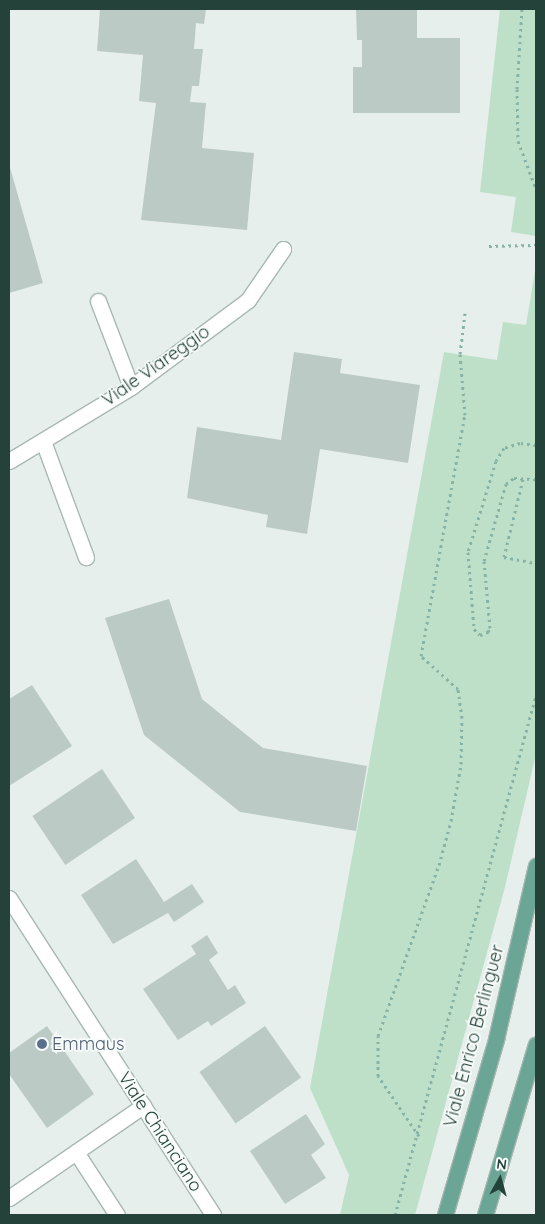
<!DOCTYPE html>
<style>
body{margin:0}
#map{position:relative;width:545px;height:1224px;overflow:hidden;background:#e6efeb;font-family:Quicksand,sans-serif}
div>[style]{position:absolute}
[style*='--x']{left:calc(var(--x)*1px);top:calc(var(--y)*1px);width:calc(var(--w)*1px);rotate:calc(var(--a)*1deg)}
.green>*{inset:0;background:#bfe0c8}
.building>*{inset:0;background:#bbcac4;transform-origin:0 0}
.path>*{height:3px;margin-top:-1.5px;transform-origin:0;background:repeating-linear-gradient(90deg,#86b3a5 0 2.5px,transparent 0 6.5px)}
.roads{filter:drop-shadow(1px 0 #a8b8b2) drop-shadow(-1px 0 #a8b8b2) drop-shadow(0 1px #a8b8b2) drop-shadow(0 -1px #a8b8b2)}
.minor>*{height:15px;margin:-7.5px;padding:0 7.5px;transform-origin:7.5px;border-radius:7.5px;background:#fff}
.major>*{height:15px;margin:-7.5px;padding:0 7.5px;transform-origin:7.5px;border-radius:7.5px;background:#6aa596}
.dots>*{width:14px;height:14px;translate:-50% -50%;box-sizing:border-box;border:2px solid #f7fbf9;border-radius:50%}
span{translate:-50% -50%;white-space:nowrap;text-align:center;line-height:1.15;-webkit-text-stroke:4px #f7fbf9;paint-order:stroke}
.street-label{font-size:18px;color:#24423a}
.service-label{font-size:18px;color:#4e5e75}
.left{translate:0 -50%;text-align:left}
.frame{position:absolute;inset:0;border:10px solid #24423a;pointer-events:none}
.north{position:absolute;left:475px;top:1154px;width:50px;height:50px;-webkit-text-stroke:4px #f7fbf9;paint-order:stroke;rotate:7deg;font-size:14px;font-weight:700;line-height:20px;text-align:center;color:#24423a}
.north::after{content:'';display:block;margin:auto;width:18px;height:22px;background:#24423a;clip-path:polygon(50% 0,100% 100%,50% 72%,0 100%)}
</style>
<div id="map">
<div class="green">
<div style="clip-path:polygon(500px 9px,536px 9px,536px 236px,511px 232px,516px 197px,480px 192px)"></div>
<div style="clip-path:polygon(536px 265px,536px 754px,505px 887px,415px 1215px,340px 1215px,349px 1175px,310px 1088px,444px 352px,497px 360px,503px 322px,526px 325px)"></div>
</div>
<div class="building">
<div style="clip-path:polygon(100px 9px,206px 9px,204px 24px,196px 23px,194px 49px,203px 49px,199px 86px,192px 86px,190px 102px,206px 103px,202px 148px,254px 153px,247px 230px,141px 220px,156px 103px,139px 101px,143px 55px,97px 51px)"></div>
<div style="clip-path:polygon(356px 9px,417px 9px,417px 38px,460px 38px,460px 113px,353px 113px,353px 67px,362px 67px,362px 40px,357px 40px)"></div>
<div style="clip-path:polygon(9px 164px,43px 283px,9px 293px)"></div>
<div style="clip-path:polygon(294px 352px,342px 359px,340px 373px,420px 385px,408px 463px,320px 449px,307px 534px,266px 527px,268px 515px,187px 498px,197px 427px,281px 440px)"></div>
<div style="clip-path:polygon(169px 599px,202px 699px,263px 748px,367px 766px,356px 831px,240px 812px,144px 735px,105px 618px)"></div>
<div style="clip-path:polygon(32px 685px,72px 746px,9px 786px,9px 699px)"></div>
<div style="left:102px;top:769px;width:59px;height:84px;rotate:56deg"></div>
<div style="clip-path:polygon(136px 859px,164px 902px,192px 884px,204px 902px,174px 922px,168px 913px,113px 944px,81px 895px)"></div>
<div style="clip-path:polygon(207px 935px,218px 953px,209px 960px,228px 990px,235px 985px,246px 1003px,211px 1026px,208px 1021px,178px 1040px,143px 989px,196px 954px,191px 946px)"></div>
<div style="clip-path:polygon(47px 1026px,94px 1094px,47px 1128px,9px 1074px,9px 1053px)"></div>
<div style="left:265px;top:1026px;width:63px;height:80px;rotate:55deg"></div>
<div style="clip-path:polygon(306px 1114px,325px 1144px,311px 1155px,326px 1178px,285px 1204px,250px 1151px)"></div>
</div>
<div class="path">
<div style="--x:522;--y:9;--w:80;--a:93.6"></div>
<div style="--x:517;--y:89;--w:52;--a:88.9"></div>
<div style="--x:518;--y:141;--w:51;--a:69.4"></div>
<div style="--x:489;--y:246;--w:47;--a:-1.2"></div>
<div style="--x:536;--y:445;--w:16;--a:-173"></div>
<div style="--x:520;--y:443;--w:17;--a:163"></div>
<div style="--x:504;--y:448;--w:15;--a:122"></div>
<div style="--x:496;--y:461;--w:95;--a:107.1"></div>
<div style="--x:468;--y:552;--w:77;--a:85.5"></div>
<div style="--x:474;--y:629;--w:8;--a:45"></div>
<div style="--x:480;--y:635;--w:9;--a:-21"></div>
<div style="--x:488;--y:632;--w:4;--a:-63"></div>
<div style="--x:490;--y:628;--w:67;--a:-95.1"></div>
<div style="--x:484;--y:561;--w:80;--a:-74.1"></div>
<div style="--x:506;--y:484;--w:10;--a:-37"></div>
<div style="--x:514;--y:478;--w:22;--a:3"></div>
<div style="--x:523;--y:479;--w:80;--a:103.7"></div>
<div style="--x:504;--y:557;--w:33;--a:11"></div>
<div style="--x:419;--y:1136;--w:73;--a:-124.3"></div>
<div style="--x:378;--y:1076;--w:40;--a:-90"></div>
<div style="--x:378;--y:1036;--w:182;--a:-70.4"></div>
<div style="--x:439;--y:865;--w:46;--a:-74.7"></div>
<div style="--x:451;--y:821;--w:58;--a:-80"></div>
<div style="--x:461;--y:764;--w:46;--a:-88.8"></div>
<div style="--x:462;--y:718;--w:29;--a:-98"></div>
<div style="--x:458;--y:689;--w:50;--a:-138.3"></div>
<div style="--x:421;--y:656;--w:245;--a:-79.7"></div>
<div style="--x:465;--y:415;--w:61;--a:-94.7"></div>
<div style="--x:460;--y:354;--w:41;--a:-83"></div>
<div style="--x:395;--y:1215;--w:539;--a:-74.83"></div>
<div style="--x:536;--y:1215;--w:1;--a:-90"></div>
</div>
<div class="roads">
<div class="minor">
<div style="--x:98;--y:301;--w:92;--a:69"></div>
<div style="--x:43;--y:441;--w:124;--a:69.7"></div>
<div style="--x:9;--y:461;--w:143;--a:-31.2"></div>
<div style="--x:131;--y:387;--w:146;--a:-36.6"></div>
<div style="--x:248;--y:300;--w:62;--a:-55.5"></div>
<div style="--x:9;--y:898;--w:377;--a:57.2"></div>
<div style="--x:76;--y:1152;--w:75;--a:56.9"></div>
<div style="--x:9;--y:1198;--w:163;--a:-34.5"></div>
</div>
<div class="major">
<div style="--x:445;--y:1215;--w:183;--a:-73.8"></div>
<div style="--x:496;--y:1039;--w:178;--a:-77"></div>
<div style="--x:485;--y:1215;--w:178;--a:-73.4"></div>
</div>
</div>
<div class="dots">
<div style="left:42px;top:1044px;background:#5c6f8a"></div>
</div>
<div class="street-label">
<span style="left:156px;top:366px;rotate:-35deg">Viale Viareggio</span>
<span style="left:474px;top:1036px;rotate:-75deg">Viale Enrico Berlinguer</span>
<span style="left:160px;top:1132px;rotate:57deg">Viale Chianciano</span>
</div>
<div class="service-label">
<span class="left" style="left:52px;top:1044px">Emmaus</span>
</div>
<div class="frame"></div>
<div class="north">N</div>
</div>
